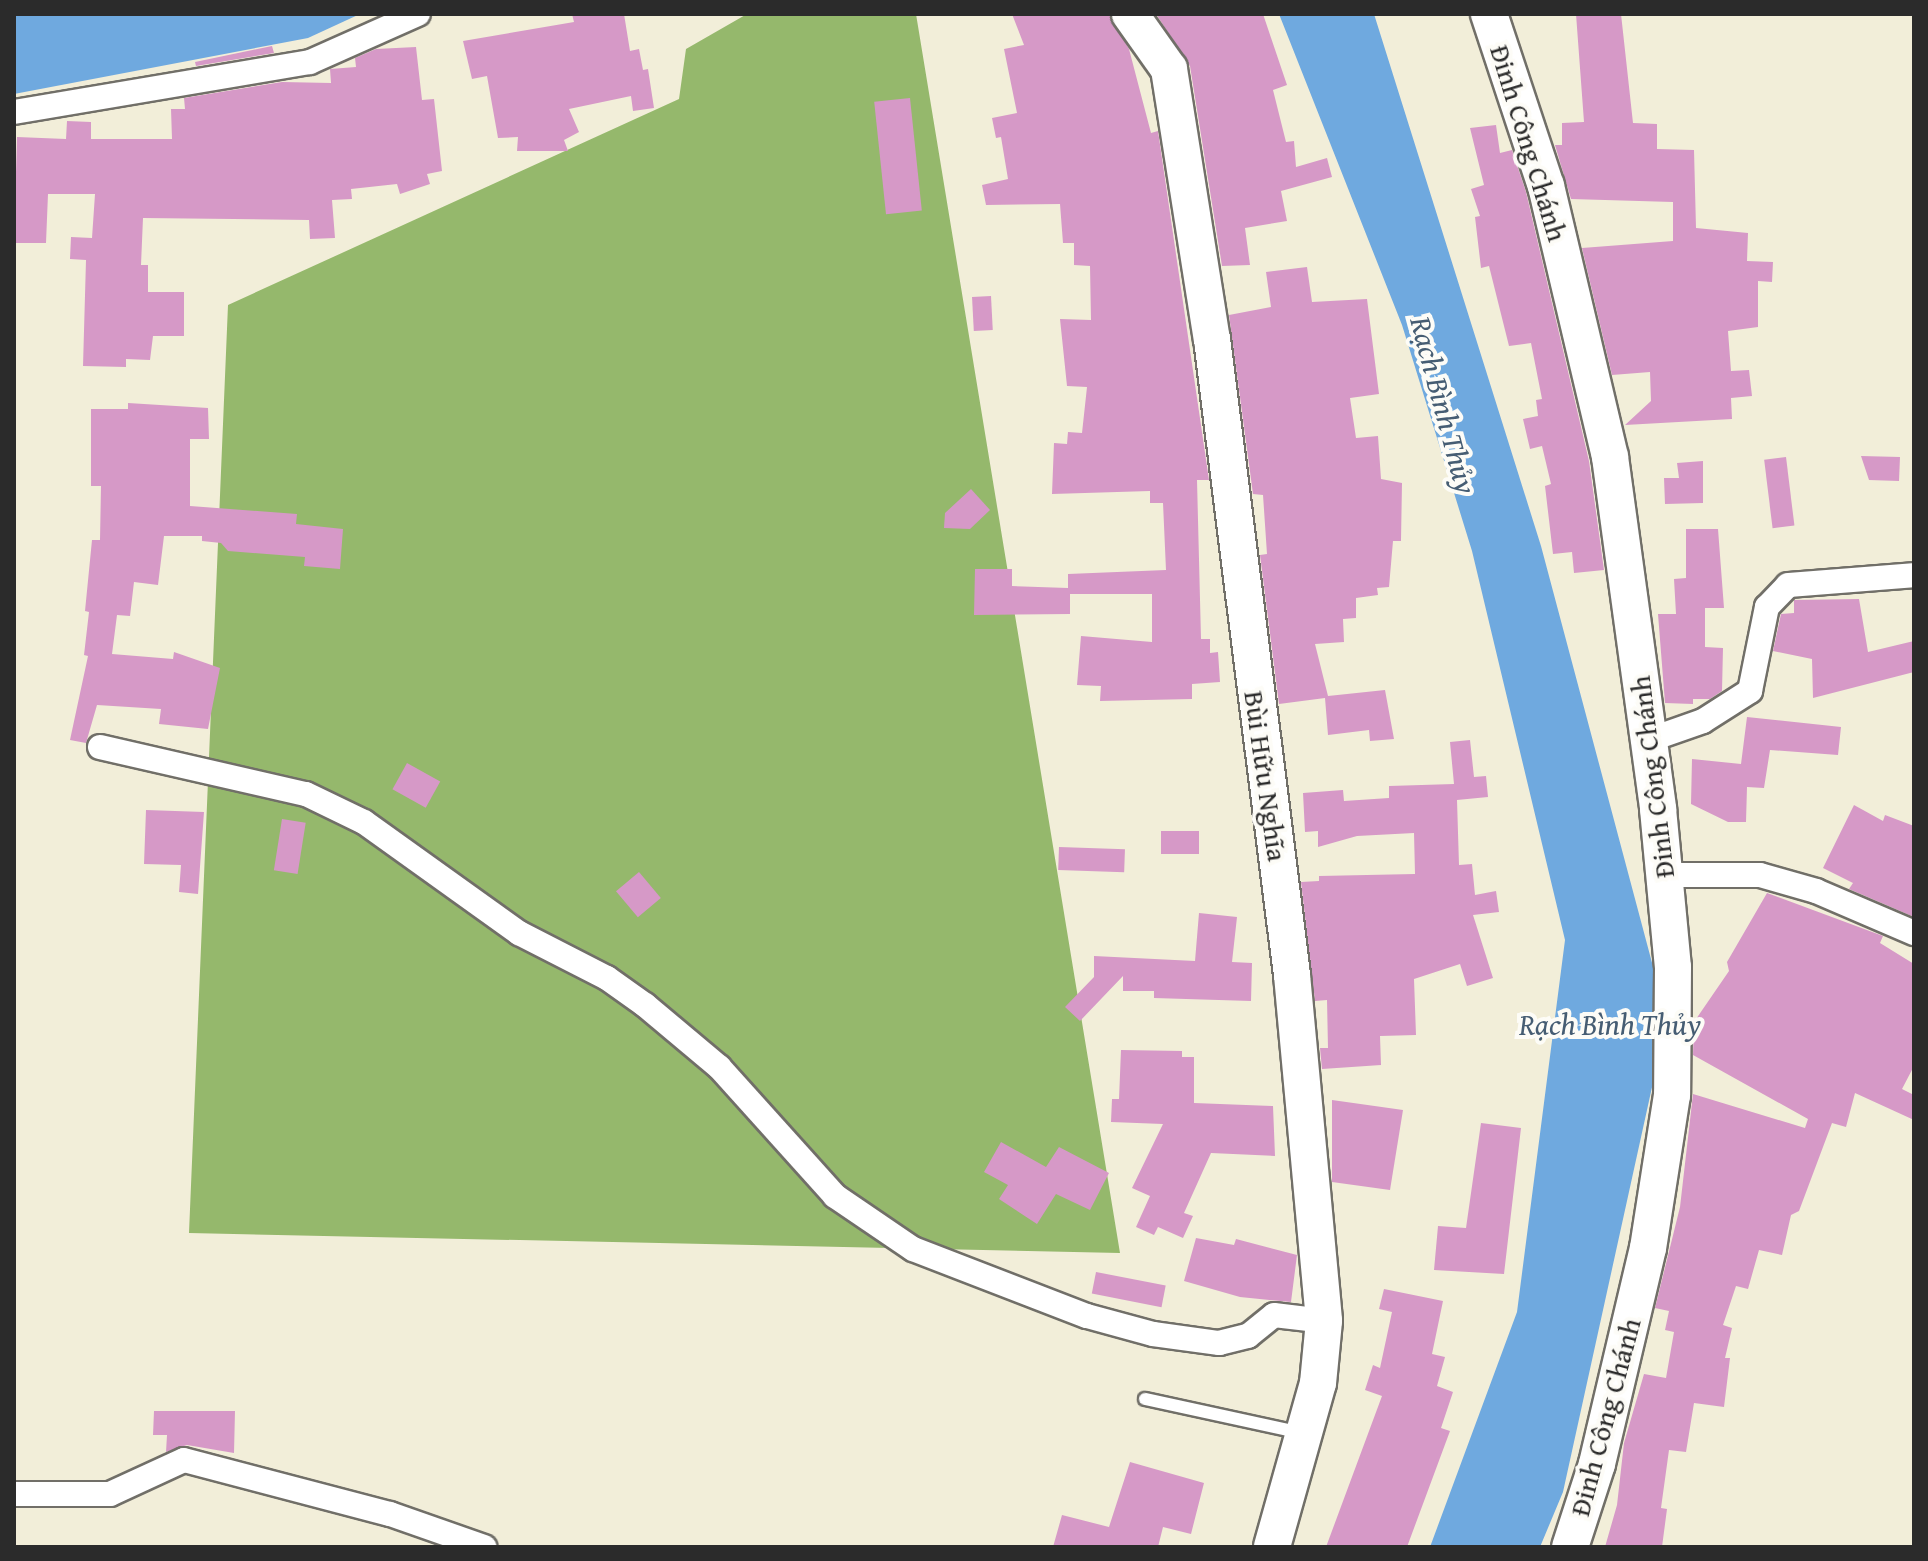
<!DOCTYPE html>
<meta charset="utf-8">
<style>
body{margin:0}
#map{position:relative;width:1928px;height:1561px;overflow:hidden;background:#f2eed9;font-family:"Gentium Book Plus",serif}
div>[style]{position:absolute}
[style*='--x']{left:calc(var(--x)*1px);top:calc(var(--y)*1px);width:calc(var(--w)*1px);rotate:calc(var(--a)*1deg)}
.forest>*{inset:0;background:#95b86c}
.water>*{inset:0;background:#6fa9df}
.building>*{inset:0;background:#d699c7;transform-origin:0 0}
.roads{filter:drop-shadow(2px 0 #716f68) drop-shadow(-2px 0 #716f68) drop-shadow(0 2px #716f68) drop-shadow(0 -2px #716f68)}
.lane>*{height:12px;margin:-6px;padding:0 6px;transform-origin:6px;border-radius:6px;background:#fff}
.street>*{height:24px;margin:-12px;padding:0 12px;transform-origin:12px;border-radius:12px;background:#fff}
.secondary>*{height:36px;margin:-18px;padding:0 18px;transform-origin:18px;border-radius:18px;background:#fff}
span{translate:-50% -50%;white-space:nowrap;text-align:center;line-height:1.15;-webkit-text-stroke:8px #fdfcf7;paint-order:stroke}
.street-label{font-size:28px;color:#2b2b2b}
.water-label{font-size:30px;color:#465d73;font-style:italic}
.frame{position:absolute;inset:0;border:16px solid #2b2b2b;pointer-events:none}
</style>
<div id="map">
<div class="forest">
<div style="clip-path:polygon(747px 14px,916px 14px,1120px 1253px,189px 1233px,228px 305px,679px 99px,686px 49px)"></div>
</div>
<div class="water">
<div style="clip-path:polygon(14px 14px,360px 14px,308px 38px,14px 94px)"></div>
<div style="clip-path:polygon(1279px 14px,1374px 14px,1541px 546px,1667px 1019px,1563px 1492px,1540px 1547px,1430px 1547px,1517px 1312px,1565px 940px,1472px 551px,1402px 325px)"></div>
</div>
<div class="building">
<div style="clip-path:polygon(572px 14px,624px 14px,630px 51px,639px 49px,643px 70px,648px 69px,654px 108px,633px 111px,631px 96px,569px 109px,579px 132px,564px 140px,568px 151px,517px 151px,518px 137px,498px 138px,487px 76px,472px 79px,463px 41px,574px 22px)"></div>
<div style="clip-path:polygon(1012px 14px,1109px 14px,1129px 49px,1151px 133px,1158px 131px,1209px 480px,1197px 480px,1201px 639px,1210px 639px,1210px 653px,1218px 652px,1220px 682px,1192px 684px,1192px 699px,1100px 701px,1101px 686px,1077px 685px,1081px 636px,1152px 642px,1152px 594px,1070px 594px,1070px 614px,974px 615px,975px 569px,1012px 569px,1012px 586px,1068px 588px,1068px 574px,1166px 570px,1163px 503px,1150px 503px,1150px 491px,1052px 494px,1054px 443px,1067px 444px,1068px 432px,1082px 433px,1087px 387px,1067px 386px,1060px 319px,1091px 320px,1090px 266px,1074px 265px,1074px 243px,1063px 243px,1060px 204px,986px 205px,982px 185px,1008px 179px,1001px 137px,996px 138px,992px 118px,1017px 113px,1004px 49px,1024px 45px)"></div>
<div style="clip-path:polygon(1156px 14px,1263px 14px,1287px 85px,1273px 90px,1286px 142px,1294px 141px,1296px 167px,1327px 158px,1332px 177px,1281px 191px,1287px 221px,1245px 228px,1250px 265px,1222px 266px,1190px 66px)"></div>
<div style="clip-path:polygon(1576px 14px,1621px 14px,1633px 123px,1657px 124px,1657px 149px,1694px 150px,1696px 228px,1748px 233px,1747px 261px,1773px 262px,1772px 282px,1758px 281px,1758px 327px,1728px 331px,1731px 371px,1749px 370px,1752px 396px,1731px 398px,1732px 419px,1625px 425px,1651px 401px,1650px 372px,1612px 375px,1582px 248px,1673px 241px,1673px 202px,1571px 199px,1555px 145px,1562px 145px,1562px 123px,1584px 122px)"></div>
<div style="clip-path:polygon(272px 46px,274px 53px,196px 66px,195px 62px)"></div>
<div style="clip-path:polygon(416px 47px,422px 100px,434px 99px,442px 171px,427px 174px,430px 184px,400px 194px,397px 184px,351px 189px,352px 199px,332px 200px,335px 238px,310px 239px,309px 220px,143px 218px,141px 265px,148px 265px,148px 292px,184px 292px,184px 336px,153px 336px,150px 360px,126px 359px,126px 367px,83px 366px,86px 260px,70px 259px,71px 237px,92px 238px,95px 194px,48px 194px,46px 243px,14px 243px,17px 137px,66px 139px,67px 121px,91px 122px,91px 139px,172px 139px,171px 109px,185px 109px,184px 98px,282px 82px,331px 83px,330px 69px,356px 67px,355px 58px,376px 49px)"></div>
<div style="left:910px;top:98px;width:113px;height:36px;rotate:84deg"></div>
<div style="clip-path:polygon(1496px 125px,1500px 153px,1512px 150px,1526px 192px,1589px 461px,1604px 570px,1574px 573px,1572px 552px,1553px 554px,1545px 486px,1551px 484px,1542px 446px,1530px 449px,1523px 419px,1538px 416px,1536px 400px,1542px 399px,1531px 343px,1509px 346px,1489px 266px,1481px 268px,1475px 217px,1480px 216px,1471px 189px,1484px 185px,1470px 128px)"></div>
<div style="clip-path:polygon(1307px 267px,1312px 302px,1367px 299px,1379px 394px,1350px 398px,1356px 438px,1378px 436px,1381px 479px,1402px 483px,1401px 541px,1393px 541px,1389px 587px,1377px 588px,1378px 595px,1356px 598px,1356px 618px,1343px 619px,1344px 642px,1315px 644px,1328px 696px,1385px 690px,1394px 739px,1370px 741px,1369px 730px,1328px 735px,1325px 698px,1279px 704px,1260px 555px,1267px 554px,1263px 495px,1253px 494px,1229px 315px,1271px 307px,1266px 272px)"></div>
<div style="left:991px;top:296px;width:34px;height:19px;rotate:87deg"></div>
<div style="clip-path:polygon(128px 403px,208px 408px,209px 439px,190px 439px,190px 506px,297px 514px,296px 524px,343px 529px,340px 569px,304px 566px,305px 557px,228px 551px,221px 543px,202px 541px,202px 536px,164px 536px,158px 585px,134px 582px,130px 616px,117px 615px,112px 654px,173px 659px,174px 652px,220px 668px,208px 729px,159px 724px,161px 709px,97px 705px,86px 743px,70px 740px,88px 656px,84px 655px,89px 612px,85px 611px,92px 540px,100px 540px,101px 486px,91px 486px,91px 409px,128px 409px)"></div>
<div style="clip-path:polygon(1861px 456px,1900px 457px,1899px 481px,1869px 480px)"></div>
<div style="left:1786px;top:457px;width:69px;height:22px;rotate:83deg"></div>
<div style="clip-path:polygon(1703px 461px,1703px 503px,1665px 504px,1664px 478px,1679px 478px,1677px 463px)"></div>
<div style="clip-path:polygon(971px 489px,990px 510px,970px 529px,944px 528px,945px 513px)"></div>
<div style="clip-path:polygon(1686px 529px,1718px 529px,1724px 608px,1705px 608px,1705px 647px,1723px 648px,1722px 691px,1710px 699px,1693px 699px,1693px 704px,1665px 703px,1658px 614px,1676px 614px,1674px 579px,1686px 578px)"></div>
<div style="clip-path:polygon(1859px 599px,1868px 652px,1914px 641px,1914px 672px,1813px 698px,1812px 659px,1773px 651px,1781px 614px,1794px 613px,1794px 600px)"></div>
<div style="clip-path:polygon(1747px 717px,1841px 727px,1838px 755px,1770px 750px,1764px 788px,1747px 787px,1746px 822px,1728px 822px,1691px 804px,1692px 759px,1741px 764px)"></div>
<div style="clip-path:polygon(1470px 740px,1474px 777px,1486px 776px,1488px 797px,1457px 800px,1459px 865px,1472px 864px,1475px 895px,1496px 891px,1499px 912px,1473px 915px,1493px 978px,1467px 986px,1460px 964px,1414px 979px,1416px 1035px,1380px 1036px,1381px 1065px,1322px 1069px,1320px 1048px,1328px 1048px,1327px 1000px,1315px 1001px,1301px 882px,1319px 881px,1319px 876px,1415px 874px,1414px 833px,1357px 836px,1318px 847px,1318px 831px,1305px 832px,1303px 793px,1343px 790px,1344px 801px,1389px 798px,1389px 786px,1454px 784px,1450px 742px)"></div>
<div style="left:407px;top:763px;width:38px;height:30px;rotate:29deg"></div>
<div style="clip-path:polygon(1854px 805px,1883px 821px,1885px 815px,1914px 826px,1914px 917px,1849px 889px,1853px 883px,1823px 868px)"></div>
<div style="clip-path:polygon(146px 810px,204px 812px,198px 894px,179px 892px,181px 865px,144px 864px)"></div>
<div style="left:282px;top:819px;width:24px;height:52px;rotate:9deg"></div>
<div style="left:1161px;top:831px;width:38px;height:23px"></div>
<div style="left:1059px;top:847px;width:66px;height:23px;rotate:2deg"></div>
<div style="left:639px;top:872px;width:34px;height:30px;rotate:50deg"></div>
<div style="clip-path:polygon(1767px 893px,1883px 936px,1880px 943px,1914px 964px,1914px 1066px,1902px 1089px,1914px 1095px,1914px 1120px,1855px 1093px,1846px 1127px,1832px 1123px,1799px 1211px,1791px 1215px,1782px 1255px,1759px 1250px,1748px 1289px,1736px 1286px,1723px 1325px,1732px 1328px,1725px 1358px,1730px 1358px,1724px 1407px,1694px 1403px,1686px 1452px,1669px 1450px,1661px 1508px,1667px 1509px,1662px 1547px,1605px 1547px,1617px 1505px,1624px 1443px,1644px 1374px,1666px 1378px,1674px 1332px,1665px 1330px,1669px 1311px,1655px 1308px,1680px 1207px,1693px 1094px,1805px 1128px,1808px 1119px,1693px 1055px,1694px 1022px,1729px 971px,1727px 962px)"></div>
<div style="clip-path:polygon(1199px 913px,1237px 917px,1232px 962px,1252px 963px,1251px 1001px,1154px 998px,1154px 991px,1123px 991px,1123px 976px,1080px 1021px,1065px 1007px,1094px 977px,1094px 956px,1195px 961px)"></div>
<div style="clip-path:polygon(1121px 1050px,1182px 1051px,1182px 1057px,1194px 1057px,1194px 1103px,1273px 1106px,1275px 1156px,1211px 1153px,1184px 1213px,1193px 1216px,1183px 1238px,1158px 1227px,1154px 1235px,1136px 1227px,1150px 1196px,1132px 1188px,1163px 1124px,1111px 1122px,1112px 1099px,1119px 1099px)"></div>
<div style="clip-path:polygon(1332px 1100px,1403px 1110px,1390px 1190px,1332px 1182px)"></div>
<div style="clip-path:polygon(1481px 1123px,1521px 1128px,1504px 1274px,1434px 1270px,1438px 1226px,1466px 1228px)"></div>
<div style="clip-path:polygon(1001px 1142px,1046px 1167px,1059px 1147px,1109px 1173px,1090px 1210px,1056px 1194px,1037px 1224px,999px 1199px,1008px 1185px,984px 1172px)"></div>
<div style="clip-path:polygon(1196px 1238px,1234px 1245px,1236px 1239px,1297px 1255px,1291px 1302px,1240px 1297px,1184px 1281px)"></div>
<div style="left:1096px;top:1272px;width:71px;height:22px;rotate:11deg"></div>
<div style="clip-path:polygon(1384px 1289px,1443px 1301px,1432px 1354px,1445px 1357px,1437px 1386px,1453px 1392px,1441px 1428px,1450px 1431px,1407px 1547px,1326px 1547px,1382px 1396px,1365px 1390px,1373px 1365px,1380px 1368px,1392px 1312px,1379px 1309px)"></div>
<div style="clip-path:polygon(154px 1411px,235px 1411px,234px 1453px,187px 1445px,166px 1452px,167px 1435px,153px 1435px)"></div>
<div style="clip-path:polygon(1130px 1462px,1204px 1483px,1191px 1534px,1163px 1527px,1158px 1547px,1053px 1547px,1062px 1515px,1109px 1527px)"></div>
</div>
<div class="roads">
<div class="lane">
<div style="--x:1145;--y:1399;--w:161;--a:12.2"></div>
</div>
<div class="street">
<div style="--x:14;--y:112;--w:300;--a:-9.6"></div>
<div style="--x:310;--y:62;--w:118;--a:-24"></div>
<div style="--x:1649;--y:740;--w:57;--a:-19.4"></div>
<div style="--x:1703;--y:721;--w:56;--a:-32.6"></div>
<div style="--x:1750;--y:691;--w:86;--a:-78.6"></div>
<div style="--x:1767;--y:607;--w:30;--a:-46"></div>
<div style="--x:1788;--y:585;--w:126;--a:-4.5"></div>
<div style="--x:100;--y:747;--w:211;--a:12.9"></div>
<div style="--x:306;--y:794;--w:64;--a:25.8"></div>
<div style="--x:364;--y:822;--w:191;--a:35.6"></div>
<div style="--x:519;--y:933;--w:99;--a:27.1"></div>
<div style="--x:607;--y:978;--w:47;--a:35.4"></div>
<div style="--x:645;--y:1005;--w:97;--a:40"></div>
<div style="--x:719;--y:1067;--w:173;--a:48"></div>
<div style="--x:835;--y:1196;--w:94;--a:34.2"></div>
<div style="--x:913;--y:1249;--w:186;--a:21.1"></div>
<div style="--x:1087;--y:1316;--w:68;--a:15.3"></div>
<div style="--x:1153;--y:1334;--w:67;--a:7.8"></div>
<div style="--x:1219;--y:1343;--w:30;--a:-14"></div>
<div style="--x:1248;--y:1336;--w:33;--a:-39"></div>
<div style="--x:1274;--y:1315;--w:50;--a:6.8"></div>
<div style="--x:1665;--y:875;--w:95;--a:0"></div>
<div style="--x:1760;--y:875;--w:58;--a:15.9"></div>
<div style="--x:1816;--y:891;--w:107;--a:23.2"></div>
<div style="--x:14;--y:1494;--w:96;--a:0"></div>
<div style="--x:110;--y:1494;--w:81;--a:-24.7"></div>
<div style="--x:184;--y:1460;--w:213;--a:14.7"></div>
<div style="--x:390;--y:1514;--w:100;--a:19.3"></div>
</div>
<div class="secondary">
<div style="--x:1130;--y:14;--w:67;--a:54.7"></div>
<div style="--x:1169;--y:69;--w:273;--a:81"></div>
<div style="--x:1212;--y:339;--w:641;--a:82.83"></div>
<div style="--x:1292;--y:975;--w:347;--a:84.7"></div>
<div style="--x:1324;--y:1321;--w:62;--a:95.5"></div>
<div style="--x:1318;--y:1383;--w:170;--a:105.7"></div>
<div style="--x:1489;--y:14;--w:181;--a:71.7"></div>
<div style="--x:1546;--y:186;--w:278;--a:76.7"></div>
<div style="--x:1610;--y:457;--w:355;--a:82.2"></div>
<div style="--x:1658;--y:809;--w:159;--a:84.6"></div>
<div style="--x:1673;--y:967;--w:128;--a:90.4"></div>
<div style="--x:1672;--y:1095;--w:155;--a:98.9"></div>
<div style="--x:1648;--y:1248;--w:222;--a:103.3"></div>
<div style="--x:1597;--y:1464;--w:87;--a:108"></div>
</div>
</div>
<div class="street-label">
<span style="left:1529px;top:143px;rotate:73deg">Đinh Công Chánh</span>
<span style="left:1266px;top:776px;rotate:82deg">Bùi Hữu Nghĩa</span>
<span style="left:1652px;top:777px;rotate:-97deg">Đinh Công Chánh</span>
<span style="left:1605px;top:1417px;rotate:-75deg">Đinh Công Chánh</span>
</div>
<div class="water-label">
<span style="left:1444px;top:405px;rotate:75deg">Rạch Bình Thủy</span>
<span style="left:1610px;top:1024px">Rạch Bình Thủy</span>
</div>
<div class="frame"></div>
</div>
